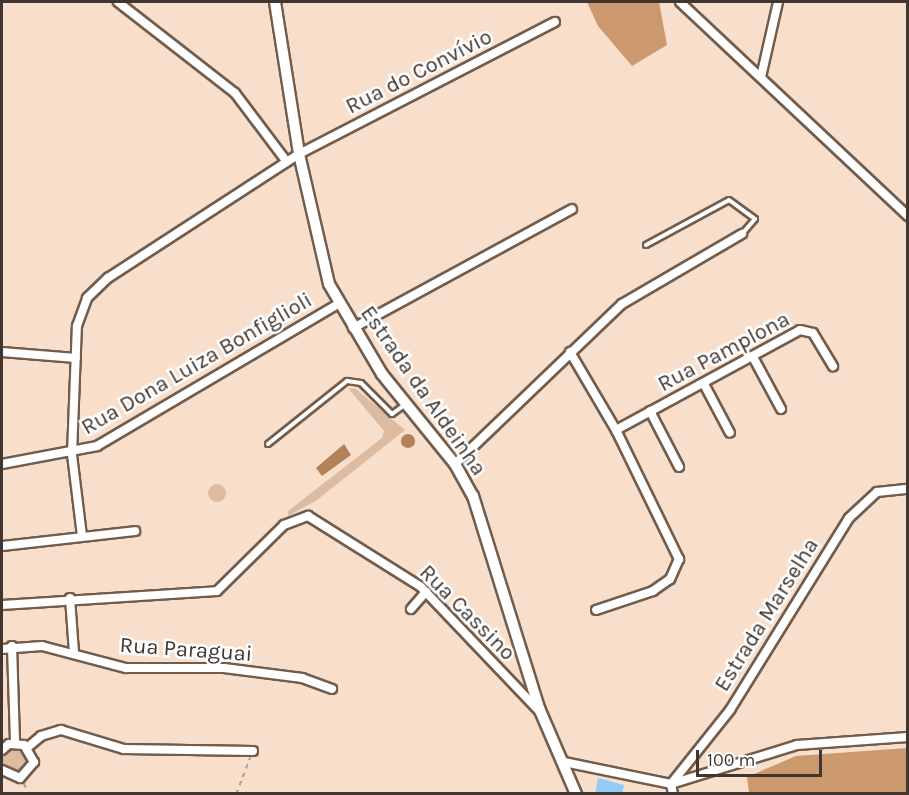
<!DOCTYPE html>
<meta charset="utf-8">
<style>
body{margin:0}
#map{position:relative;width:909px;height:795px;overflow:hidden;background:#f8dfcc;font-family:Karla,sans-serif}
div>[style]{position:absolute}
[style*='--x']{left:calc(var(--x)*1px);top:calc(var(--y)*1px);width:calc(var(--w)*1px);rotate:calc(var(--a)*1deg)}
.green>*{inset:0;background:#ddbba1}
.round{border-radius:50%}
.forest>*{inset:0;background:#cc986e}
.water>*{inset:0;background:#b48258}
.building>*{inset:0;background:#92cbf6}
.path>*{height:1.5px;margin-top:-0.75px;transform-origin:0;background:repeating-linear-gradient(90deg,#ae9b8d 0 4.5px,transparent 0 9px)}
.roads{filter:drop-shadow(2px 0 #725d4d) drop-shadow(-2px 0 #725d4d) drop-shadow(0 2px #725d4d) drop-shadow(0 -2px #725d4d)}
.lane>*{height:4px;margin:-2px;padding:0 2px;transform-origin:2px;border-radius:2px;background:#fff}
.street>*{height:8px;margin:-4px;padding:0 4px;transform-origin:4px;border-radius:4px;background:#fff}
.secondary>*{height:10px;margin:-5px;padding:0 5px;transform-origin:5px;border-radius:5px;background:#fff}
span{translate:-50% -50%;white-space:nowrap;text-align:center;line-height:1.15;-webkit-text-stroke:5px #fff;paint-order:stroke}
.street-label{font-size:22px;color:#40362f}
.frame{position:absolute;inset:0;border:3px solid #40362f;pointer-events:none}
.scale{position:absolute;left:696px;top:750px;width:126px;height:27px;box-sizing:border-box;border:3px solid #40362f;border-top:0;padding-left:8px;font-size:18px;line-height:21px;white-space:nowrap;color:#40362f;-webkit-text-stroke:4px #fff;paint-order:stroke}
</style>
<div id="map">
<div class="green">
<div style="clip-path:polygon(348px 388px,356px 389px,405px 430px,317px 500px,288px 516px,288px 511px,382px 438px,384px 431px)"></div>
<div class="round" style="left:208px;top:484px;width:18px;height:18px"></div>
<div class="round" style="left:2px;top:747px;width:26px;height:26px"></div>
</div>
<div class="forest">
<div style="clip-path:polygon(587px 2px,659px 2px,667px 45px,632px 66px,598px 26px)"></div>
<div style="clip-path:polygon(907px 748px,907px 793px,749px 793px,747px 777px,796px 756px)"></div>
</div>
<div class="water">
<div class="round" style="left:401px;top:434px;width:14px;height:14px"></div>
<div style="clip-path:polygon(344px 444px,351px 455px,322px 476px,316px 468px)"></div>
</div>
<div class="building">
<div style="clip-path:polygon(598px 778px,624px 785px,622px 794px,595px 794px)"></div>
</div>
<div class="path">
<div style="--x:24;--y:784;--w:12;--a:59"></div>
<div style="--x:236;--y:794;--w:39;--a:-69"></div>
</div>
<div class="roads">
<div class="lane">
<div style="--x:646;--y:245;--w:94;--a:-28.5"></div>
<div style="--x:729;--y:200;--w:32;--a:36"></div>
<div style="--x:755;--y:219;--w:20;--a:131"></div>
<div style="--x:268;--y:444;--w:101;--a:-38.6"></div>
<div style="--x:347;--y:381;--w:14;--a:8"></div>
<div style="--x:361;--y:383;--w:44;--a:45"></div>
<div style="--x:392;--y:414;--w:17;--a:-36"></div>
</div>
<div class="street">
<div style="--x:118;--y:2;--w:148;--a:37.9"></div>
<div style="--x:235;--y:93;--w:86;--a:53"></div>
<div style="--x:680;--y:2;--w:313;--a:43.2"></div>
<div style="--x:761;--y:77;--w:77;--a:-77.2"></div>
<div style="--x:353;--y:328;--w:249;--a:-28.5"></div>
<div style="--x:2;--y:352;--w:74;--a:4.6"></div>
<div style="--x:570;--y:352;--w:91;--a:59.5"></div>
<div style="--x:616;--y:430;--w:144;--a:64"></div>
<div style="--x:679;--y:559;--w:22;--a:114"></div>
<div style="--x:670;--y:579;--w:21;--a:145"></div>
<div style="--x:653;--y:591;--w:60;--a:161.6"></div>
<div style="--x:753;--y:357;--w:59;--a:61.7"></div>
<div style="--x:704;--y:384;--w:55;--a:62"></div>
<div style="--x:650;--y:411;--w:63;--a:62.6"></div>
<div style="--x:616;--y:430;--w:209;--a:-28.5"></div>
<div style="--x:800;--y:330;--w:13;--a:13"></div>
<div style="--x:813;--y:333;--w:39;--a:59"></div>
<div style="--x:2;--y:464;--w:97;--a:-10.7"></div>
<div style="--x:97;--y:446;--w:280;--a:-30.5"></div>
<div style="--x:455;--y:464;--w:231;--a:-43.8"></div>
<div style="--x:622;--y:304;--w:139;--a:-30.3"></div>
<div style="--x:82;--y:536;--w:83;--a:-97"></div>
<div style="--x:72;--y:454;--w:128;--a:-87.8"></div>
<div style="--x:77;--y:326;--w:30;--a:-70"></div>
<div style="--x:87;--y:298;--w:29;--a:-44"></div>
<div style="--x:108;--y:278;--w:228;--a:-33"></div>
<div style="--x:299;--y:154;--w:288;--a:-27.3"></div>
<div style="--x:2;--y:546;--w:134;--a:-6.4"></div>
<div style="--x:70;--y:598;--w:55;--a:85.8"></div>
<div style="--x:2;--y:605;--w:215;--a:-3.7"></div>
<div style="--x:217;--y:591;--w:94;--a:-44.6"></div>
<div style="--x:284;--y:525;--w:26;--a:-21"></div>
<div style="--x:308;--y:516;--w:133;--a:32.1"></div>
<div style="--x:421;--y:587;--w:171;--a:46.4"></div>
<div style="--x:411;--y:609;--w:23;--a:-49"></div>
<div style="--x:12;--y:646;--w:97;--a:88.2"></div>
<div style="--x:2;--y:649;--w:40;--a:-4.3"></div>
<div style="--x:42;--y:646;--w:87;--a:14.7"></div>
<div style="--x:126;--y:668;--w:98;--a:0"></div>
<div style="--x:224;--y:668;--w:79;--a:7.3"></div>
<div style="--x:302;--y:678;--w:32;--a:20"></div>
<div style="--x:28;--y:747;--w:17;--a:-40"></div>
<div style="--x:41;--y:736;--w:21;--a:-17"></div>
<div style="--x:61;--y:730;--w:66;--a:16.8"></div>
<div style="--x:124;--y:749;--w:129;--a:0.9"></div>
<div style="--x:2;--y:750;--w:9;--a:-41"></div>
<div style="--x:9;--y:744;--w:15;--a:4"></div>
<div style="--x:24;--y:745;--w:20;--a:60"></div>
<div style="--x:34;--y:762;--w:21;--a:131"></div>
<div style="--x:20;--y:778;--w:20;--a:-156"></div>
<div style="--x:564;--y:762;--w:109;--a:11.6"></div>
<div style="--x:671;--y:784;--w:132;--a:-17.2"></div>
<div style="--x:797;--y:745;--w:111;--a:-4.1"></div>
<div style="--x:673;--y:794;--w:10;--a:-101"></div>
<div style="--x:671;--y:784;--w:95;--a:-51.4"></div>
<div style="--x:730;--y:710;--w:226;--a:-58.2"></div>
<div style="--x:849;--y:518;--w:38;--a:-43"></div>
<div style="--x:877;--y:492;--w:31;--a:-6"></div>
</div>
<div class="secondary">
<div style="--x:275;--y:2;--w:154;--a:81"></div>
<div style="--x:299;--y:154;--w:133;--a:77"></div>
<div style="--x:329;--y:284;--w:104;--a:59.5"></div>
<div style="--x:382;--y:374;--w:116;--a:51"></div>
<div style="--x:455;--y:464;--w:37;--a:61"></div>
<div style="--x:473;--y:496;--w:222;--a:72.7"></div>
<div style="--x:539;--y:708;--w:94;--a:66.7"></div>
</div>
</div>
<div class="street-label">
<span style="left:419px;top:72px;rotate:-27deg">Rua do Convívio</span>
<span style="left:724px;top:352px;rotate:-28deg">Rua Pamplona</span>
<span style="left:197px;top:364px;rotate:-30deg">Rua Dona Luiza Bonfiglioli</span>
<span style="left:423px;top:391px;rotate:55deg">Estrada da Aldeinha</span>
<span style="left:467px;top:613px;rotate:45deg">Rua Cassino</span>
<span style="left:767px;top:615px;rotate:-58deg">Estrada Marselha</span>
<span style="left:186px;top:650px;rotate:4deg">Rua Paraguai</span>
</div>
<div class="frame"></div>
<div class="scale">100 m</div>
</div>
